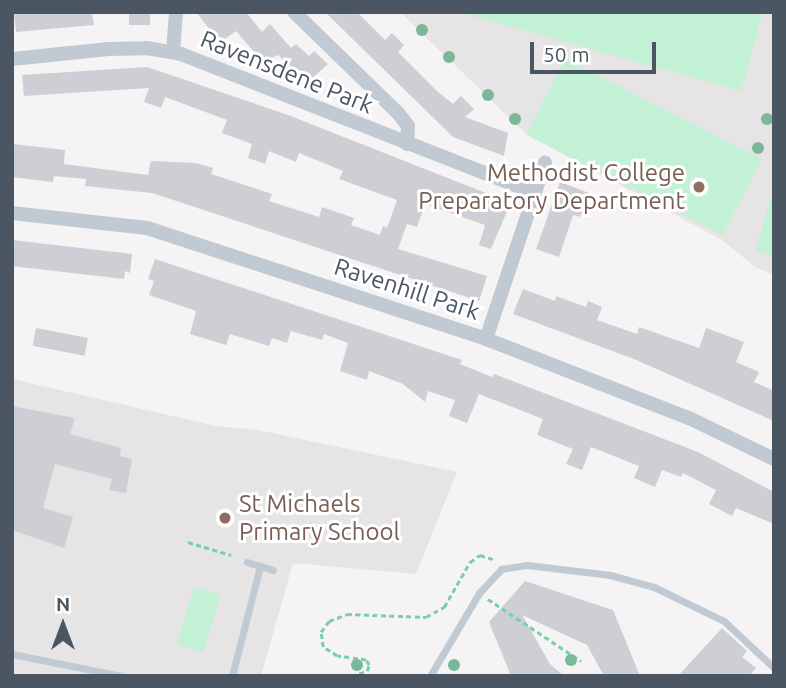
<!DOCTYPE html>
<style>
body{margin:0}
#map{position:relative;width:786px;height:688px;overflow:hidden;background:#f5f3f3;font-family:Ubuntu,sans-serif}
div>[style]{position:absolute}
[style*='--x']{left:calc(var(--x)*1px);top:calc(var(--y)*1px);width:calc(var(--w)*1px);rotate:calc(var(--a)*1deg)}
.education>*{inset:0;background:#e6e4e5}
.green>*{inset:0;background:#c3f1d5;transform-origin:0 0}
.building>*{inset:0;background:#cdcfd5;transform-origin:0 0}
.path>*{height:2.5px;margin-top:-1.25px;transform-origin:0;background:repeating-linear-gradient(90deg,#7ad0a6 0 5px,transparent 0 8.5px)}
.lane>*{height:7px;margin:-3.5px;padding:0 3.5px;transform-origin:3.5px;border-radius:3.5px;background:#c1cad2}
.street>*{height:14px;margin:-7px;padding:0 7px;transform-origin:7px;border-radius:7px;background:#c1cad2}
.trees>*{width:12px;height:12px;margin:-6px;border-radius:50%;background:#7bb799}
.dots>*{width:19px;height:19px;translate:-50% -50%;box-sizing:border-box;border:4px solid #fff;border-radius:50%}
span{translate:-50% -50%;white-space:nowrap;text-align:center;line-height:1.15;-webkit-text-stroke:6px #fff;paint-order:stroke}
.street-label{font-size:24px;color:#4a5661}
.education-label{font-size:24px;color:#785e54}
.right{translate:-100% -50%;text-align:right}
.left{translate:0 -50%;text-align:left}
.frame{position:absolute;inset:0;border:14px solid #4a5661;pointer-events:none}
.north{position:absolute;left:28px;top:590px;width:70px;height:70px;-webkit-text-stroke:5px #fff;paint-order:stroke;rotate:0deg;font-size:19px;font-weight:700;line-height:28px;text-align:center;color:#4a5661}
.north::after{content:'';display:block;margin:auto;width:24px;height:32px;background:#4a5661;clip-path:polygon(50% 0,100% 100%,50% 72%,0 100%)}
.scale{position:absolute;left:530px;top:42px;width:126px;height:32px;box-sizing:border-box;border:4px solid #4a5661;border-top:0;padding-left:9px;font-size:21px;line-height:24px;white-space:nowrap;color:#4a5661;-webkit-text-stroke:5px #fff;paint-order:stroke}
</style>
<div id="map">
<div class="education">
<div style="clip-path:polygon(400px 12px,774px 12px,774px 275px,755px 267px,722px 240px,526px 134px)"></div>
<div style="clip-path:polygon(12px 379px,216px 426px,258px 430px,457px 472px,416px 574px,293px 563px,261px 676px,12px 676px)"></div>
</div>
<div class="green">
<div style="clip-path:polygon(458px 12px,763px 12px,741px 91px)"></div>
<div style="left:565px;top:59px;width:221px;height:85px;rotate:27deg"></div>
<div style="clip-path:polygon(774px 189px,774px 256px,755px 250px)"></div>
<div style="left:194px;top:587px;width:28px;height:60px;rotate:17deg"></div>
</div>
<div class="building">
<div style="clip-path:polygon(14px 12px,92px 12px,94px 25px,16px 32px)"></div>
<div style="left:129px;top:12px;width:21px;height:13px"></div>
<div style="clip-path:polygon(196px 12px,246px 12px,262px 32px,270px 24px,291px 48px,296px 44px,309px 56px,314px 51px,328px 64px,308px 82px,278px 55px,263px 62px,236px 31px,220px 43px)"></div>
<div style="clip-path:polygon(325px 12px,357px 12px,385px 40px,392px 33px,404px 45px,398px 52px,438px 92px,453px 104px,461px 96px,474px 109px,465px 117px,508px 133px,504px 156px,453px 137px)"></div>
<div style="clip-path:polygon(147px 67px,288px 115px,506px 201px,504px 207px,508px 209px,491px 249px,479px 245px,485px 225px,425px 204px,417px 227px,407px 224px,398px 249px,487px 276px,479px 301px,152px 193px,85px 186px,86px 179px,54px 176px,53px 182px,12px 177px,13px 144px,65px 150px,64px 164px,148px 175px,151px 161px,196px 163px,213px 168px,211px 174px,272px 194px,269px 201px,319px 217px,322px 207px,354px 218px,351px 225px,380px 235px,383px 226px,387px 228px,397px 200px,339px 179px,343px 171px,299px 153px,296px 162px,269px 151px,265px 164px,248px 158px,252px 144px,222px 133px,227px 120px,165px 97px,161px 108px,144px 102px,149px 88px,24px 96px,22px 75px)"></div>
<div style="clip-path:polygon(560px 182px,589px 193px,580px 217px,573px 215px,559px 257px,536px 249px)"></div>
<div style="clip-path:polygon(12px 240px,132px 254px,130px 273px,125px 271px,124px 279px,12px 266px)"></div>
<div style="clip-path:polygon(155px 259px,462px 360px,460px 364px,492px 377px,494px 374px,698px 452px,774px 492px,774px 524px,736px 508px,732px 516px,709px 504px,716px 490px,683px 473px,681px 477px,662px 470px,655px 487px,634px 478px,639px 466px,591px 447px,582px 470px,566px 464px,573px 449px,537px 435px,543px 419px,479px 394px,467px 423px,449px 416px,455px 400px,428px 391px,425px 402px,403px 384px,369px 371px,367px 380px,340px 371px,348px 343px,324px 334px,322px 340px,291px 331px,287px 343px,272px 338px,269px 346px,230px 334px,226px 345px,190px 334px,196px 311px,149px 295px,154px 281px,148px 279px)"></div>
<div style="clip-path:polygon(523px 289px,555px 301px,556px 296px,586px 307px,588px 301px,602px 307px,597px 320px,637px 334px,639px 327px,699px 348px,706px 328px,744px 342px,736px 362px,759px 372px,754px 382px,774px 391px,774px 421px,634px 359px,513px 314px)"></div>
<div style="left:36px;top:328px;width:53px;height:18px;rotate:11deg"></div>
<div style="clip-path:polygon(12px 406px,75px 418px,70px 434px,121px 448px,120px 456px,132px 459px,126px 493px,109px 490px,112px 479px,55px 464px,43px 508px,73px 517px,64px 548px,12px 530px)"></div>
<div style="clip-path:polygon(525px 581px,613px 610px,640px 676px,604px 676px,587px 645px,522px 615px,550px 664px,564px 676px,511px 676px,489px 622px)"></div>
<div style="clip-path:polygon(722px 628px,747px 651px,742px 657px,756px 668px,749px 676px,678px 676px)"></div>
</div>
<div class="path">
<div style="--x:188;--y:542;--w:45;--a:16.8"></div>
<div style="--x:488;--y:599;--w:112;--a:33.7"></div>
<div style="--x:351;--y:676;--w:17;--a:-17"></div>
<div style="--x:367;--y:671;--w:6;--a:-72"></div>
<div style="--x:369;--y:665;--w:6;--a:-121"></div>
<div style="--x:366;--y:660;--w:29;--a:-172"></div>
<div style="--x:337;--y:656;--w:17;--a:-147"></div>
<div style="--x:323;--y:647;--w:15;--a:-98"></div>
<div style="--x:321;--y:632;--w:14;--a:-54"></div>
<div style="--x:329;--y:621;--w:19;--a:-21"></div>
<div style="--x:347;--y:614;--w:79;--a:2.2"></div>
<div style="--x:426;--y:617;--w:21;--a:-29"></div>
<div style="--x:444;--y:607;--w:52;--a:-60"></div>
<div style="--x:470;--y:562;--w:12;--a:-35"></div>
<div style="--x:480;--y:555;--w:16;--a:18"></div>
</div>
<div class="lane">
<div style="--x:247;--y:562;--w:27;--a:17"></div>
<div style="--x:12;--y:654;--w:111;--a:11.4"></div>
<div style="--x:232;--y:676;--w:114;--a:-75.7"></div>
<div style="--x:430;--y:676;--w:96;--a:-59.4"></div>
<div style="--x:479;--y:593;--w:33;--a:-47"></div>
<div style="--x:501;--y:569;--w:26;--a:-9"></div>
<div style="--x:527;--y:565;--w:84;--a:6.9"></div>
<div style="--x:610;--y:575;--w:46;--a:15.3"></div>
<div style="--x:654;--y:587;--w:78;--a:25.9"></div>
<div style="--x:724;--y:621;--w:69;--a:43.2"></div>
</div>
<div class="street">
<div style="--x:294;--y:12;--w:145;--a:44.2"></div>
<div style="--x:398;--y:113;--w:16;--a:52"></div>
<div style="--x:408;--y:126;--w:18;--a:93"></div>
<div style="--x:173;--y:52;--w:40;--a:-85.7"></div>
<div style="--x:12;--y:59;--w:97;--a:-5.9"></div>
<div style="--x:108;--y:49;--w:39;--a:-1"></div>
<div style="--x:147;--y:48;--w:35;--a:10"></div>
<div style="--x:181;--y:54;--w:380;--a:21.4"></div>
<div style="--x:12;--y:213;--w:136;--a:6.3"></div>
<div style="--x:147;--y:228;--w:357;--a:18.1"></div>
<div style="--x:486;--y:339;--w:218;--a:21.3"></div>
<div style="--x:689;--y:418;--w:94;--a:25.8"></div>
<div style="--x:486;--y:339;--w:186;--a:-71.5"></div>
</div>
<div class="trees">
<div style="left:422px;top:30px"></div>
<div style="left:449px;top:57px"></div>
<div style="left:488px;top:95px"></div>
<div style="left:515px;top:119px"></div>
<div style="left:767px;top:119px"></div>
<div style="left:758px;top:148px"></div>
<div style="left:571px;top:660px"></div>
<div style="left:357px;top:665px"></div>
<div style="left:454px;top:665px"></div>
</div>
<div class="dots">
<div style="left:699px;top:187px;background:#8d6e63"></div>
<div style="left:225px;top:518px;background:#8d6e63"></div>
</div>
<div class="street-label">
<span style="left:287px;top:72px;rotate:22deg">Ravensdene Park</span>
<span style="left:407px;top:289px;rotate:18deg">Ravenhill Park</span>
</div>
<div class="education-label">
<span class="right" style="left:685px;top:187px">Methodist College<br>Preparatory Department</span>
<span class="left" style="left:239px;top:518px">St Michaels<br>Primary School</span>
</div>
<div class="frame"></div>
<div class="north">N</div>
<div class="scale">50 m</div>
</div>
